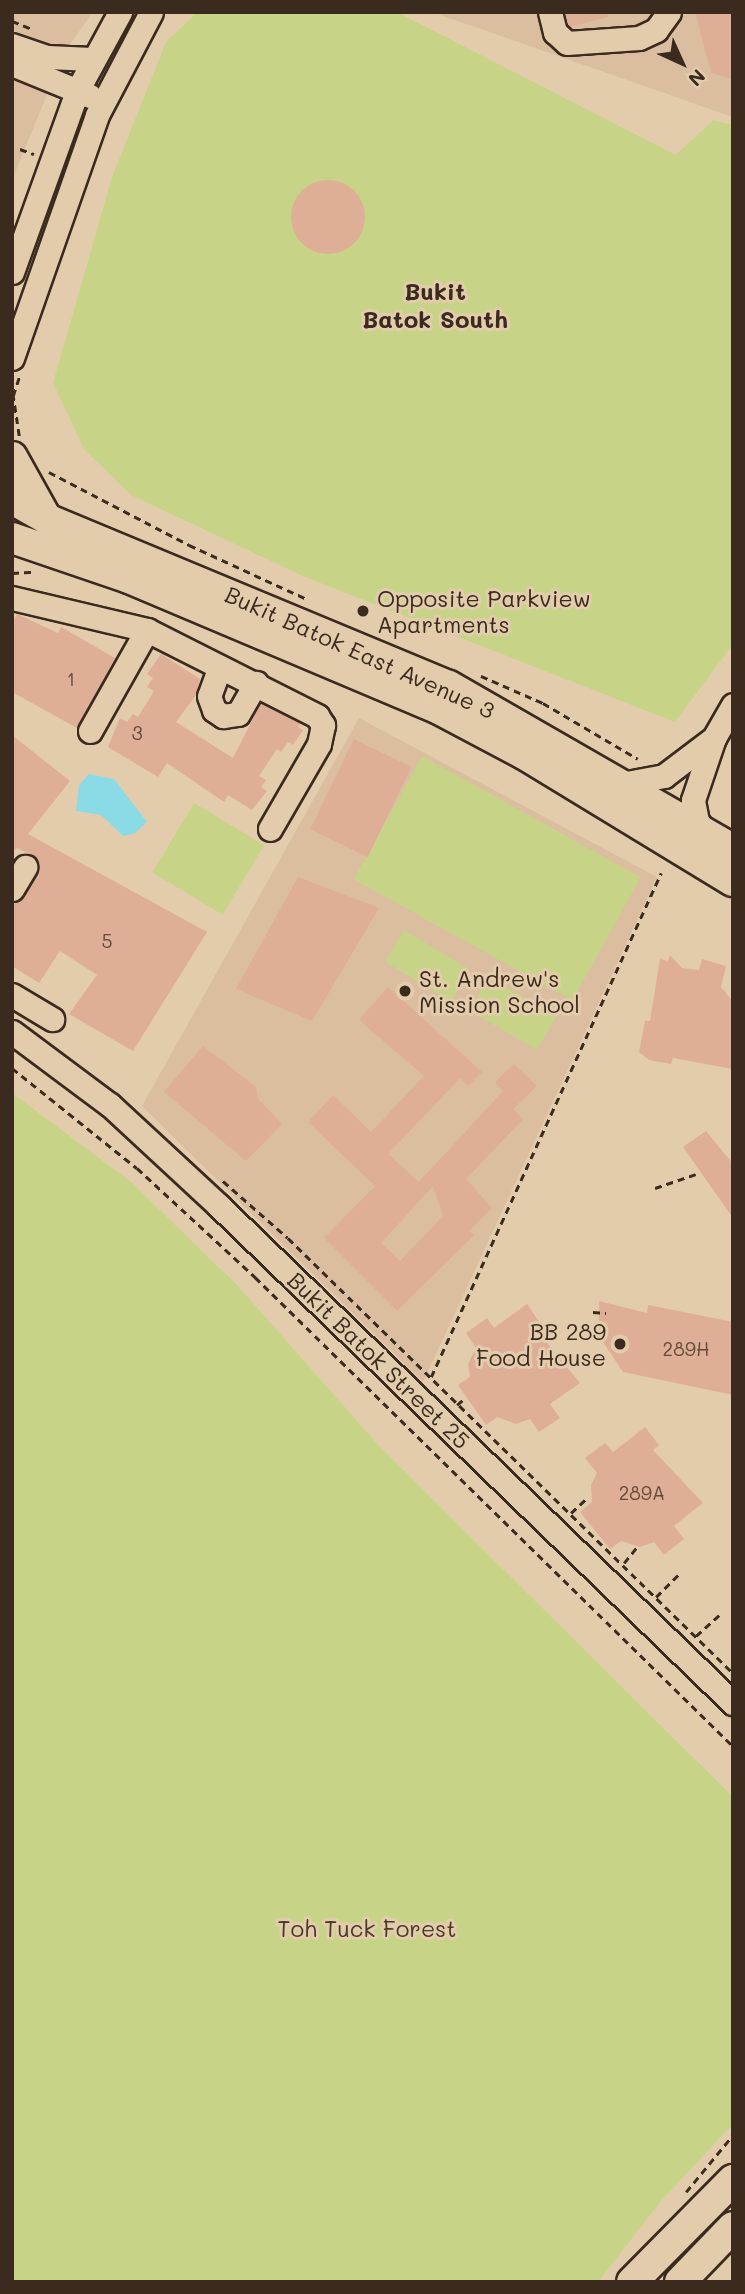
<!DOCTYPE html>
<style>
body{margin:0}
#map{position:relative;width:745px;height:2294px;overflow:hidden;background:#e3ccac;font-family:Mali,sans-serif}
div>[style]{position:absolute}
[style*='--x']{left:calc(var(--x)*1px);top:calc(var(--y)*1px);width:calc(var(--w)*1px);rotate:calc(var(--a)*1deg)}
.built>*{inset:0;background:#dbbda0}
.green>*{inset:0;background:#c7d487;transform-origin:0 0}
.water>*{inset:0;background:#8bdbe7}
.building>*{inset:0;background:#dfae96;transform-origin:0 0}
.round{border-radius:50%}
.path>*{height:2.5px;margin-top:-1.25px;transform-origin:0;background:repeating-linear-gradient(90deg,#3b2a1e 0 7px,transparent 0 12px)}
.roads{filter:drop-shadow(2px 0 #3b2a1e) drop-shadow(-2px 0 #3b2a1e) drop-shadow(0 2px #3b2a1e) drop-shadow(0 -2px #3b2a1e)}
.minor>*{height:23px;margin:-11.5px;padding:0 11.5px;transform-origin:11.5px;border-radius:11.5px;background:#e3ccac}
.major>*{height:30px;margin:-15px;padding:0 15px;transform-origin:15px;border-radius:15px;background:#e3ccac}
.dots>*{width:19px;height:19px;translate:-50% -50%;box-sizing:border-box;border:4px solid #e3ccac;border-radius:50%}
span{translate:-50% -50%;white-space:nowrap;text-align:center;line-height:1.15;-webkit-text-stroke:6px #e3ccac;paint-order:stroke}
.number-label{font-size:19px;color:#644b3c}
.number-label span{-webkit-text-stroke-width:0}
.poi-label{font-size:23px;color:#3b2a1e}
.left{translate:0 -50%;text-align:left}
.right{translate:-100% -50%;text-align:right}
.street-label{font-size:23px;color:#3b2a1e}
.park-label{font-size:23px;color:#493b28}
.neighbourhood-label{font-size:24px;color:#3b2a1e;font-weight:700}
.frame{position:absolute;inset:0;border:14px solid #3b2a1e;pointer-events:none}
.north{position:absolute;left:647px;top:28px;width:70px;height:70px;-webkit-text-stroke:5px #e3ccac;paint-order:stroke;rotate:135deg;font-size:19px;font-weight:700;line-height:28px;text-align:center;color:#3b2a1e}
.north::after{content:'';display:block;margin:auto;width:24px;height:32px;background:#3b2a1e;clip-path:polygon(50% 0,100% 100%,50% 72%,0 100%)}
</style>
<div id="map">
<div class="built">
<div style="clip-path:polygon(12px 12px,93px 12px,65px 51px,12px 180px)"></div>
<div style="clip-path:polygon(432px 12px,733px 12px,733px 117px)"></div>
<div style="clip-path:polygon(359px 718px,657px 877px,423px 1382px,142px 1106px)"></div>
</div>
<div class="green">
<div style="clip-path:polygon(197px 12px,397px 12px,676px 155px,713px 120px,733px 125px,733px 644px,675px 722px,305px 577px,131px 495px,84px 449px,53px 383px,112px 177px,166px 42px)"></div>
<div style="left:422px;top:756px;width:250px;height:141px;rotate:29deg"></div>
<div style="left:194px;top:803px;width:82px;height:81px;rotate:31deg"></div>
<div style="left:404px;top:930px;width:77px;height:37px;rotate:31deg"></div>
<div style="left:489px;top:977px;width:78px;height:39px;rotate:30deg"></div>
<div style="clip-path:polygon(12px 1093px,131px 1182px,237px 1285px,380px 1447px,733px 1797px,733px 2124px,661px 2201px,598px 2282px,12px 2282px)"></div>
</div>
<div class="water">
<div style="clip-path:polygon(89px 774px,114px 779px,147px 822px,135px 833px,123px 836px,101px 815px,76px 811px,79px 785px)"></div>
</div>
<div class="building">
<div style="clip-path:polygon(564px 12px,608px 12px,608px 17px,570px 27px)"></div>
<div style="clip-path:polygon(695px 12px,733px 12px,733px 79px,711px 73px)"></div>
<div class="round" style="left:291px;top:180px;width:74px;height:74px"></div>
<div style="clip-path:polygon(17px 614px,58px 633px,61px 627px,115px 658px,77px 728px,12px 692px,12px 624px)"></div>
<div style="clip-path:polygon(161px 654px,200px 679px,196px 695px,176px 722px,233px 758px,261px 703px,301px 723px,298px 727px,303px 730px,293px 745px,288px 742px,281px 752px,277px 749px,259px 776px,266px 780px,261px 787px,267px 791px,252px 810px,228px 795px,224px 802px,167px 763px,158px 777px,108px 747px,120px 718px,127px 722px,133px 714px,138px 717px,154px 691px,147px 687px,153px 678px,147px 674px)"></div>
<div style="clip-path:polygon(12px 735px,70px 781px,28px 834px,207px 932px,133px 1051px,69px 1014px,97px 975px,60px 951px,39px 983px,12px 966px,12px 903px,24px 896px,39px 866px,32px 855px,17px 848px,12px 853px)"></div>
<div style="left:354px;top:739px;width:64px;height:100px;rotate:26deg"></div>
<div style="clip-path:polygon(298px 877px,379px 908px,312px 1021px,236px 989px)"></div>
<div style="clip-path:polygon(670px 955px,682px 968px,699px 970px,702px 959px,726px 966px,721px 987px,733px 1002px,733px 1069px,673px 1058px,671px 1064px,649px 1060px,639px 1052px,645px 1021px,650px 1021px,660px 959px,668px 961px)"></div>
<div style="clip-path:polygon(evenodd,388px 987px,482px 1072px,468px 1086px,460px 1078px,388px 1154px,419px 1182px,503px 1091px,495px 1082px,514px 1064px,537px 1086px,513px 1109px,523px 1119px,466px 1179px,492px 1208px,469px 1231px,474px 1235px,397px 1311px,324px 1238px,375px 1186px,308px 1122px,333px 1095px,371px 1132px,424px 1076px,359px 1020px,388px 987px,433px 1186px,443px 1216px,400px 1261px,381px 1243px,433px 1186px)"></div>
<div style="clip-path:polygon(203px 1046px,256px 1087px,258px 1099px,282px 1124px,246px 1161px,164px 1092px)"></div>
<div style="clip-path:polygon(706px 1131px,733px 1164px,733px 1218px,683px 1147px)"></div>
<div style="clip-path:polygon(599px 1301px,647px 1313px,648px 1305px,733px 1322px,733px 1395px,623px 1372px,599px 1336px)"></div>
<div style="clip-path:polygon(527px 1304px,540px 1323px,534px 1327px,580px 1383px,550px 1404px,560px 1418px,539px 1432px,530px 1419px,516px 1424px,497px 1417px,486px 1425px,458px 1385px,470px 1377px,468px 1364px,476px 1348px,466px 1333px,487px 1318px,494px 1328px)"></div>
<div style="clip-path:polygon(645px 1427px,659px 1445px,653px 1450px,703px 1503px,674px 1526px,684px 1539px,664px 1555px,654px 1542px,640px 1547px,621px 1541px,610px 1549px,580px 1512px,592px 1502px,591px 1485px,597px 1473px,585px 1458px,605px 1443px,613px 1452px)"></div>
</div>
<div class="path">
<div style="--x:12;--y:21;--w:22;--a:22"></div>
<div style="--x:20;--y:149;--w:15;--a:20"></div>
<div style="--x:19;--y:436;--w:40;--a:-98.5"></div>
<div style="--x:13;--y:396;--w:22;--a:-72"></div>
<div style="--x:49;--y:472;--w:158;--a:27.5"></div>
<div style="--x:189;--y:545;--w:130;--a:24.6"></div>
<div style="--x:12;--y:573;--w:22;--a:-3"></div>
<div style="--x:481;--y:676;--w:68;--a:23.5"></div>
<div style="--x:543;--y:703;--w:110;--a:30.5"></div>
<div style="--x:733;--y:761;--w:13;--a:90"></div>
<div style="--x:12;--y:1068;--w:160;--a:38.7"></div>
<div style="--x:137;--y:1168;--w:161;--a:42.7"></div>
<div style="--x:255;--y:1277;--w:670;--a:44.46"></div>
<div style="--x:223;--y:1181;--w:86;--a:41.2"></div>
<div style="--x:288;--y:1238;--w:622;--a:44.35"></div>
<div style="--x:655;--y:1188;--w:43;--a:-18.9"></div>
<div style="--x:593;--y:1312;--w:13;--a:4"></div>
<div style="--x:431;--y:1377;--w:554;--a:-65.47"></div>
<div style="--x:457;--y:1405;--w:11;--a:-41"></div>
<div style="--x:571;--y:1513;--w:22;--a:-43"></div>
<div style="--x:624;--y:1563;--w:21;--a:-51"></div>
<div style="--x:656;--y:1597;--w:31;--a:-45"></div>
<div style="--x:696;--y:1636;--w:31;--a:-42"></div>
<div style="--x:686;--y:2192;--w:74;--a:-50.5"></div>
</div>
<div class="roads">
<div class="minor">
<div style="--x:550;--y:12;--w:21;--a:76"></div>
<div style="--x:555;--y:32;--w:16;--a:43"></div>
<div style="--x:567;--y:43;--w:72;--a:-4"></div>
<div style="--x:639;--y:38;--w:19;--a:-25"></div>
<div style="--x:656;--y:30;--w:22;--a:-54"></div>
<div style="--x:12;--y:45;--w:37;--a:19"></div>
<div style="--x:47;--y:57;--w:45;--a:2.5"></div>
<div style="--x:12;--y:64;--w:84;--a:22.3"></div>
<div style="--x:12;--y:272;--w:192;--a:-70.2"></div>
<div style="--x:77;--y:91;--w:90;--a:-61.4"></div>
<div style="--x:12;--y:358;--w:257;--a:-70.7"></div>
<div style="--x:97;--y:115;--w:116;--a:-62.3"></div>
<div style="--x:12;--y:598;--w:139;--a:13.3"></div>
<div style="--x:147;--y:630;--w:191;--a:26.8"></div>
<div style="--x:317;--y:716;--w:11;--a:56"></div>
<div style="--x:323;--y:725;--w:19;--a:102"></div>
<div style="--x:319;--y:744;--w:98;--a:120"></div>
<div style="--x:219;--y:669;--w:29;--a:110"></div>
<div style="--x:209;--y:696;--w:15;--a:70"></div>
<div style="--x:214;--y:710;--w:11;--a:34"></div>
<div style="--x:223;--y:716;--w:15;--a:-8"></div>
<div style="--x:238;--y:714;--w:36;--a:-60"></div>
<div style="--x:90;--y:731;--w:116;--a:-60.6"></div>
<div style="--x:621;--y:784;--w:44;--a:-10.5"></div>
<div style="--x:664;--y:776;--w:63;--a:-37.2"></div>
<div style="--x:707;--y:834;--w:16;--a:-128"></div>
<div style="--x:697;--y:821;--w:21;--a:-101"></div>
<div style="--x:693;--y:800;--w:65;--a:-71.3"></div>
<div style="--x:714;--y:738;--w:38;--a:-60"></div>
<div style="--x:12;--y:889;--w:26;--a:-59"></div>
<div style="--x:12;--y:995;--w:47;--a:31"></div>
<div style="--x:12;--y:1032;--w:122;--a:36.7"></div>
<div style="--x:110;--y:1105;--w:149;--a:42.8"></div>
<div style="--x:219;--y:1206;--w:715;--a:44.04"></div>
</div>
<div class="major">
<div style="--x:12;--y:457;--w:70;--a:60.9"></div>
<div style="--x:12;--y:499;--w:40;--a:29.7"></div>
<div style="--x:47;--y:519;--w:435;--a:22.6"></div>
<div style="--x:449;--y:686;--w:327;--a:29.9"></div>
<div style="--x:12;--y:538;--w:124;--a:18.9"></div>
<div style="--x:129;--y:578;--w:337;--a:22.9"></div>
<div style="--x:439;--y:709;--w:96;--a:27.9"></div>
<div style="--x:524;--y:754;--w:245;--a:31.3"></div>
<div style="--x:632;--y:2282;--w:144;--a:-45.3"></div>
<div style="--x:680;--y:2282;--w:76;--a:-46.1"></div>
</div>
</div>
<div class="dots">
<div style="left:363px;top:611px;background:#3b2a1e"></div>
<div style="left:405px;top:991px;background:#3b2a1e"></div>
<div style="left:620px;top:1344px;background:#3b2a1e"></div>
</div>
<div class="number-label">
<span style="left:71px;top:679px">1</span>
<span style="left:137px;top:733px">3</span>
<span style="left:107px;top:941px">5</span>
<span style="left:686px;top:1349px">289H</span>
<span style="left:642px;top:1493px">289A</span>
</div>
<div class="poi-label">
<span class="left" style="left:377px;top:611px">Opposite Parkview<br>Apartments</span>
<span class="left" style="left:419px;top:991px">St. Andrew's<br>Mission School</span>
<span class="right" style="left:606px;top:1344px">BB 289<br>Food House</span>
</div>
<div class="street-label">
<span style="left:360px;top:652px;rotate:24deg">Bukit Batok East Avenue 3</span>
<span style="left:379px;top:1360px;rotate:44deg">Bukit Batok Street 25</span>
</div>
<div class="park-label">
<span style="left:367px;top:1928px">Toh Tuck Forest</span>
</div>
<div class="neighbourhood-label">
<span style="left:435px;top:305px">Bukit<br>Batok South</span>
</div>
<div class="frame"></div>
<div class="north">N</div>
</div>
